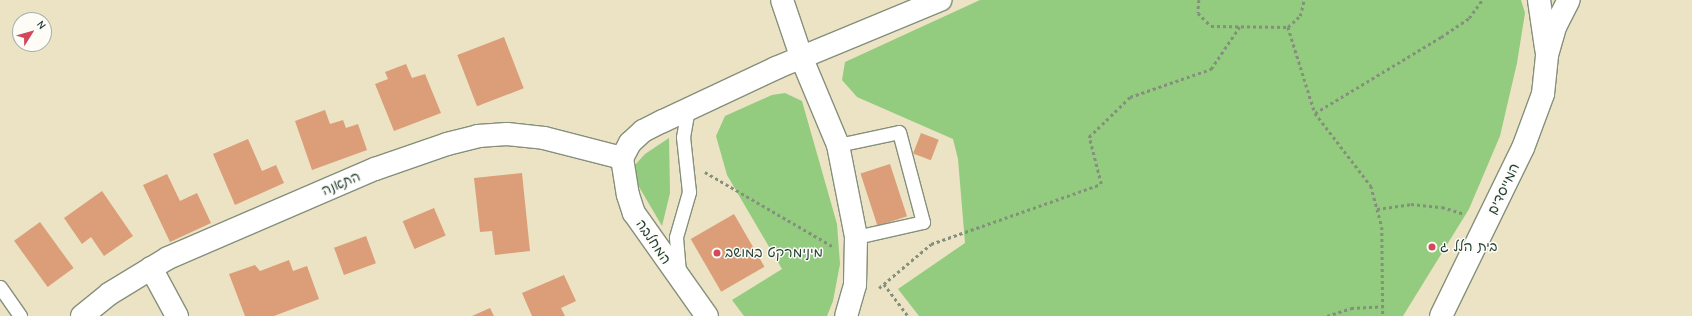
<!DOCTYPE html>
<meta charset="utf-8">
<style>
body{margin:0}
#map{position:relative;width:1692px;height:316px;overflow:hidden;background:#ebe3c3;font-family:"Comic Neue","Playpen Sans Hebrew",sans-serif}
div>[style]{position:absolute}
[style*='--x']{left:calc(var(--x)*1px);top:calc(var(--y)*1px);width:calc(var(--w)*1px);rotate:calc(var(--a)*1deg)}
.green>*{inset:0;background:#93cb7f}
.building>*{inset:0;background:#db9e78;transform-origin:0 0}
.path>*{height:2.5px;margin-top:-1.25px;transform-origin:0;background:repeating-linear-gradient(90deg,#85907c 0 3px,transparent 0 6px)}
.roads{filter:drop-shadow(1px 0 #85907c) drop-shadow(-1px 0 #85907c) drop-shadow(0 1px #85907c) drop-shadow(0 -1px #85907c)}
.lane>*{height:13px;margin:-6.5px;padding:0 6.5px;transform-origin:6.5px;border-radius:6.5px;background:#fff}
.street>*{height:22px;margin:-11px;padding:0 11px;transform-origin:11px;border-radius:11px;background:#fff}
.secondary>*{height:22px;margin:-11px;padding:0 11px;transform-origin:11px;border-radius:11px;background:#fff}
.dots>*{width:11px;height:11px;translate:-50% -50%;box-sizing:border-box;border:2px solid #fdfcf7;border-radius:50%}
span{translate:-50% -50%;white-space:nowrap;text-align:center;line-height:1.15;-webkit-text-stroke:3px #fdfcf7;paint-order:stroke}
.street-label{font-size:14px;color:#1f3d34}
.poi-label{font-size:14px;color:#1f3d34}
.left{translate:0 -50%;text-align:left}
.north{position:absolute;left:12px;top:12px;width:40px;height:40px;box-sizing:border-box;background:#fdfcf7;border:1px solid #a4b0a9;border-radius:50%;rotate:53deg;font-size:11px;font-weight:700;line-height:16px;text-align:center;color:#1f3d34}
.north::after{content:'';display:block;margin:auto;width:14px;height:18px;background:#d1495b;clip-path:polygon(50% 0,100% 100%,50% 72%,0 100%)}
</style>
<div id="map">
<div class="green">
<div style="clip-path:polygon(980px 0,1521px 0,1525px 13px,1517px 63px,1500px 136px,1469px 209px,1403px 316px,919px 316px,898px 289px,965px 243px,958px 159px,953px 139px,857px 97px,842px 80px,845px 62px)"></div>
<div style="clip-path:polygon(785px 93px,802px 101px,837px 224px,840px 264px,833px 301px,827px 316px,744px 316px,732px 300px,782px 269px,727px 175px,716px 136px,725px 116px,772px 95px)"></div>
<div style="clip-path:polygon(669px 138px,670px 193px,662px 226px,635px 180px,635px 165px,645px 154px)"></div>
</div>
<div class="building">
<div style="left:504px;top:37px;width:55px;height:50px;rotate:69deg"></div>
<div style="clip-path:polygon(406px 64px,412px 78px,425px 74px,441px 113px,394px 131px,375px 84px,388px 79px,385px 72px)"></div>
<div style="clip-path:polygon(325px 110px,330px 124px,343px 120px,346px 128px,358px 124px,367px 150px,312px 170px,295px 121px)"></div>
<div style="left:921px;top:133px;width:19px;height:22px;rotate:21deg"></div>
<div style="clip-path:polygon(248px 139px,262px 171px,276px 165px,284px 183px,235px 205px,213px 154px)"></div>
<div style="left:890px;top:164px;width:55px;height:31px;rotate:72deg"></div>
<div style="clip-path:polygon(522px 173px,530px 251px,495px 255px,492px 231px,480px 232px,474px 178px)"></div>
<div style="clip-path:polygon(167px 174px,180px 201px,197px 193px,211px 223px,170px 242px,143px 185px)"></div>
<div style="clip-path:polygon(102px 191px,133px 236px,104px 256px,91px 237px,82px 244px,64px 218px)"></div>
<div style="left:434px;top:208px;width:30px;height:34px;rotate:67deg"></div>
<div style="left:734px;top:214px;width:61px;height:50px;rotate:60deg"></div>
<div style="left:40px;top:222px;width:57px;height:32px;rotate:54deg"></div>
<div style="left:366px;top:236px;width:29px;height:34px;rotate:70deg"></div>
<div style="clip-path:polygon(289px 260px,293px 271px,307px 266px,319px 299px,274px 316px,245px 316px,229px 274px,255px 265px,260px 271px)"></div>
<div style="clip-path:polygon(564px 275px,576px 301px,561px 308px,565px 316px,532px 316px,522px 293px)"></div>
<div style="clip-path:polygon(490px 308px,494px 316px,472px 316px)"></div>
</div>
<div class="path">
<div style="--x:1199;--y:0;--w:13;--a:94"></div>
<div style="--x:1198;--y:13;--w:18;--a:45"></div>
<div style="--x:1211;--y:26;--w:77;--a:0.7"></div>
<div style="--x:1288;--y:27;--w:16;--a:-43"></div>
<div style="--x:1300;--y:16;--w:16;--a:-76"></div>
<div style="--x:1288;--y:27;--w:90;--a:72.6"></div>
<div style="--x:1315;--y:113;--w:147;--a:-31.1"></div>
<div style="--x:1441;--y:37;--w:34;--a:-34"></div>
<div style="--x:1469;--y:18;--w:22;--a:-54"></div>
<div style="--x:1315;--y:113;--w:92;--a:52.5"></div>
<div style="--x:1371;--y:186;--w:42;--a:75"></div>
<div style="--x:1382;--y:227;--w:89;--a:89.4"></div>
<div style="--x:705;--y:172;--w:149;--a:30.2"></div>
<div style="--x:1377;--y:209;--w:34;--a:-8"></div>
<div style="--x:1411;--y:204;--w:31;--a:6"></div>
<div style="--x:1442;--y:207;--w:24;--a:17"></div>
<div style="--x:884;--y:284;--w:40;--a:53"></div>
<div style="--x:879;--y:288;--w:68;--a:-40.2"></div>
<div style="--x:931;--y:244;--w:180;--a:-19.4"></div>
<div style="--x:1101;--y:184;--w:49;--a:-104.3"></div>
<div style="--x:1089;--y:137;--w:57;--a:-44.3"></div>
<div style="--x:1130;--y:97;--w:86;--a:-19.1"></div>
<div style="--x:1211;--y:69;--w:52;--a:-56"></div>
<div style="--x:1327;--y:316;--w:25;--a:-18"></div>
<div style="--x:1351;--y:308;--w:33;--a:-3"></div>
</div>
<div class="roads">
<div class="lane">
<div style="--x:838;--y:145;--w:62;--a:-12"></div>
<div style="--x:899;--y:132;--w:93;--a:75.1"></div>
<div style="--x:923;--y:222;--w:69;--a:167.4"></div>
<div style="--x:679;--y:272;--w:35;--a:-95"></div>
<div style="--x:676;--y:237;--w:47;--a:-73.9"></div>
<div style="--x:689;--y:192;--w:55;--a:-96.2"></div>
<div style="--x:683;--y:137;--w:28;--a:-80"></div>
<div style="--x:0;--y:287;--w:35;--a:55"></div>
</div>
<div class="street">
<div style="--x:782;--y:0;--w:62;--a:71.3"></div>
<div style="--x:802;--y:59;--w:93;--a:67.3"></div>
<div style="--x:838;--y:145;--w:94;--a:78.9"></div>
<div style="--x:856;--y:237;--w:48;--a:91.2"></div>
<div style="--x:855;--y:285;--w:32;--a:106"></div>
<div style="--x:622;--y:158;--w:17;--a:-62"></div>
<div style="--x:630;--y:143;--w:18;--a:-43"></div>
<div style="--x:643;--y:131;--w:22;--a:-27"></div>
<div style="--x:663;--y:121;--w:125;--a:-25.1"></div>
<div style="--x:776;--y:68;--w:178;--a:-22.5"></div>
<div style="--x:622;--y:158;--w:37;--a:81"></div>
<div style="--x:628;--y:195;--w:19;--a:72"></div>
<div style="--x:634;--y:213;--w:126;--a:54.7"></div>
<div style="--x:151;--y:268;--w:55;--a:61.6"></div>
<div style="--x:82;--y:316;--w:35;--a:-39"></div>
<div style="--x:109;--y:294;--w:69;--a:-31.4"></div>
<div style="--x:168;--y:258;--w:225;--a:-23.3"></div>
<div style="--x:375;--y:169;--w:76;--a:-19.1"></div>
<div style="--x:447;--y:144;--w:32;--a:-14"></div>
<div style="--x:478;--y:136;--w:29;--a:-4"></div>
<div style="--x:507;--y:134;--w:37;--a:6"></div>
<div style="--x:544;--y:138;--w:81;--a:14.4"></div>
</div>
<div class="secondary">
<div style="--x:1539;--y:0;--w:49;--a:81.7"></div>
<div style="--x:1441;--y:316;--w:187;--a:-64"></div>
<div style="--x:1523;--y:148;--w:58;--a:-69.7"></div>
<div style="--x:1543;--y:94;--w:39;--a:-84"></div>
<div style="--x:1547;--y:55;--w:29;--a:-74"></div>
<div style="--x:1555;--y:27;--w:30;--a:-63"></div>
</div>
</div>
<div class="dots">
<div style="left:1432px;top:247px;background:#d1495b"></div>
<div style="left:717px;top:253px;background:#d1495b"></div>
</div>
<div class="street-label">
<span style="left:341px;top:184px;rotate:-23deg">התאנה</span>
<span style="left:1504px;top:189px;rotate:-64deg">המייסדים</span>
<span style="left:653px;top:242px;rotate:56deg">המחלבה</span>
</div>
<div class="poi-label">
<span class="left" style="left:1440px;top:247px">בית הלל ג</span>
<span class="left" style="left:725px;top:253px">מינימרקט במושב</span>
</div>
<div class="north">N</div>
</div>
